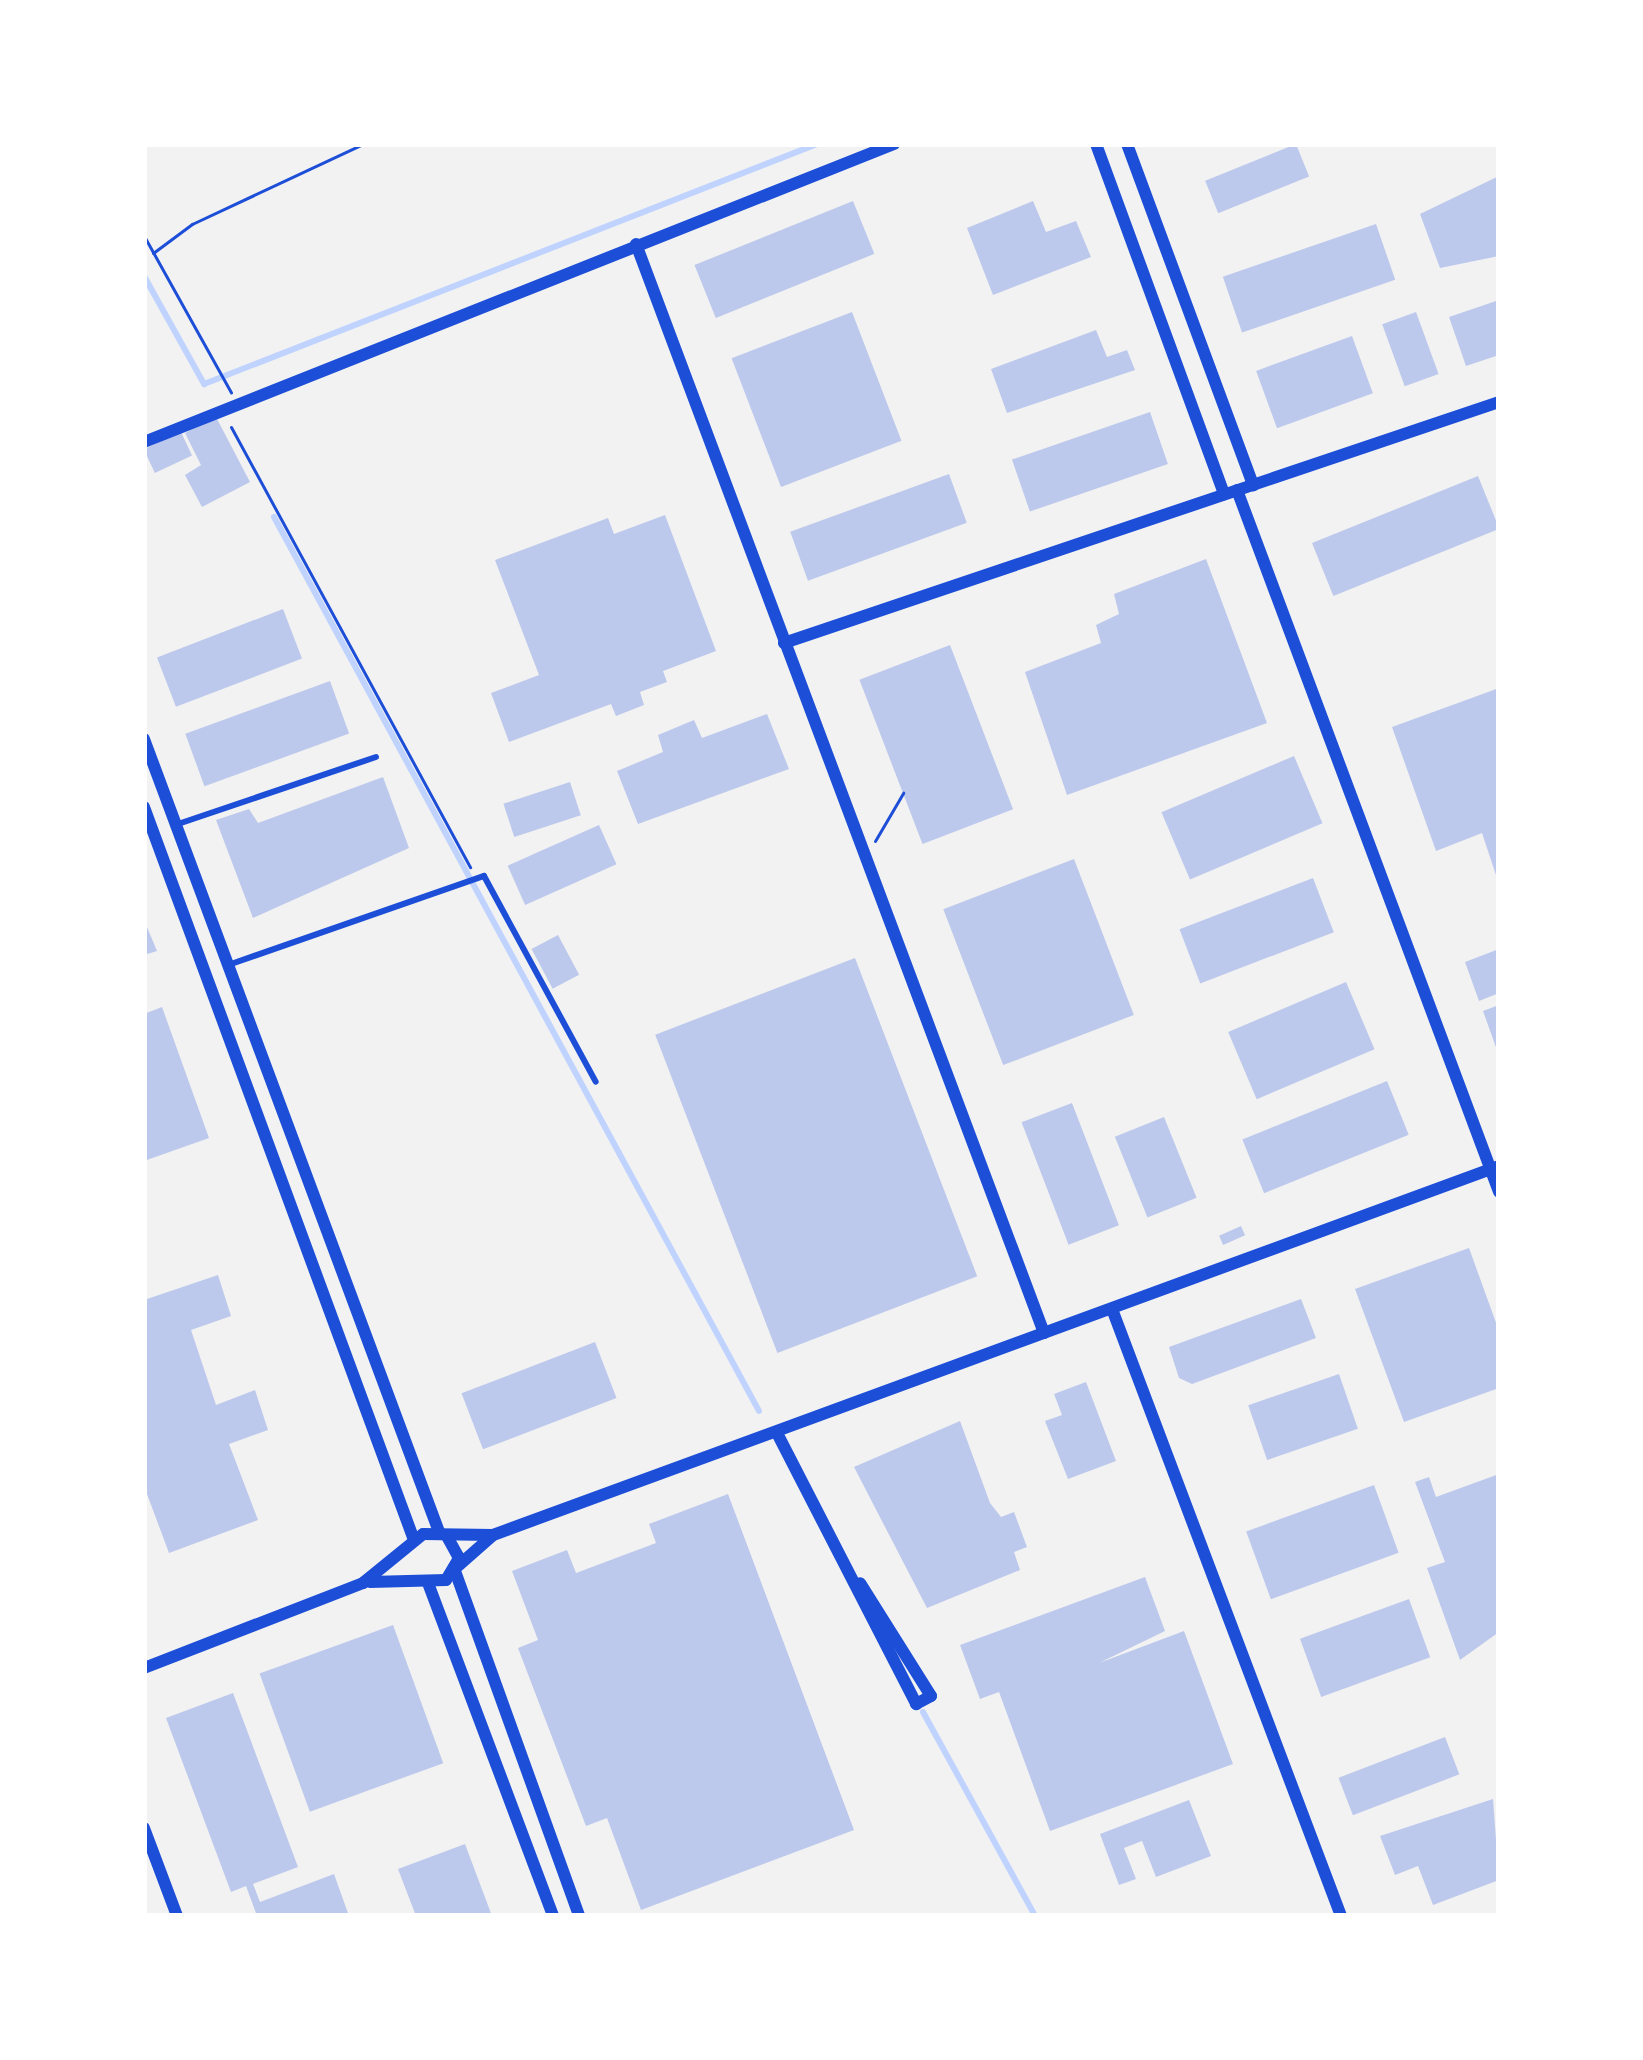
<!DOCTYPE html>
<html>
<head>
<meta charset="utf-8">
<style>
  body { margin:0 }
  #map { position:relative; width:1643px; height:2060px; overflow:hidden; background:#f2f2f2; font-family:"Playfair Display",serif }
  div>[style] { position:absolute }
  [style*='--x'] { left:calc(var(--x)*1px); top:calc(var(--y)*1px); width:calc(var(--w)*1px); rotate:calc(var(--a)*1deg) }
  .stream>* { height:6px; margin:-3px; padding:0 3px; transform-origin:3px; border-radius:3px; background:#bfd3fe }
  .building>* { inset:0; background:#bdc9ec; transform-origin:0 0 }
  .path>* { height:3px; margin:-1.5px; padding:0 1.5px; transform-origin:1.5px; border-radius:1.5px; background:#1d4ed8 }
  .service>* { height:6px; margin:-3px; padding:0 3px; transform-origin:3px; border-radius:3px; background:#1d4ed8 }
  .minor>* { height:12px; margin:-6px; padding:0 6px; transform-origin:6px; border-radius:6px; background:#1d4ed8 }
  span { translate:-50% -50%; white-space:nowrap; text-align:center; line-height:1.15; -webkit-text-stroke:9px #fff; paint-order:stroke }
  .frame { position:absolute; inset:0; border:147px solid #fff; pointer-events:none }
</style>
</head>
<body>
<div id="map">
  <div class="stream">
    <i style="--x:144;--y:276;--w:124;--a:60.9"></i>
    <i style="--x:204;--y:384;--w:658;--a:-21.38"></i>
    <i style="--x:274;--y:517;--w:1017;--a:61.52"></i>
    <i style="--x:923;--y:1712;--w:233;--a:61.2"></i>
  </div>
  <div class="building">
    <i style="left:1296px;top:144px;width:35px;height:98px;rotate:68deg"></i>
    <i style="clip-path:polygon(1499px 176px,1499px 256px,1440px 268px,1420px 214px)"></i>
    <i style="left:853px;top:201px;width:57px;height:171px;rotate:68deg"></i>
    <i style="clip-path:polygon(1033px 201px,1046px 232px,1076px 221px,1091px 257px,993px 295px,967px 228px)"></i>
    <i style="left:1376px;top:224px;width:59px;height:162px;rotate:71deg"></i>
    <i style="clip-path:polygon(1499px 300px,1499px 355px,1466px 366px,1449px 317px)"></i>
    <i style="left:852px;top:312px;width:138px;height:129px;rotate:69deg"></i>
    <i style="left:1416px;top:312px;width:66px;height:36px;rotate:70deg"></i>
    <i style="clip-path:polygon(1096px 330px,1107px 357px,1127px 350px,1135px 370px,1007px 413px,991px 369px)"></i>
    <i style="left:1352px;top:336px;width:61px;height:102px;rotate:70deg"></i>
    <i style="left:1150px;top:412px;width:55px;height:146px;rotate:71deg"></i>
    <i style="clip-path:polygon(216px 417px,250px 482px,202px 507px,185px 475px,201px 465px,185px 433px)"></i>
    <i style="left:181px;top:432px;width:26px;height:41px;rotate:65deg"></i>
    <i style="left:949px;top:474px;width:52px;height:169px;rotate:70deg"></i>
    <i style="left:1478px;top:476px;width:57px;height:179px;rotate:68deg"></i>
    <i style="clip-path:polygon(665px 515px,716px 651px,663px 671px,667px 682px,640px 692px,644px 705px,616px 716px,611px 704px,509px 742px,491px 693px,539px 675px,495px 560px,608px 518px,614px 534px)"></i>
    <i style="clip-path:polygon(1206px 559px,1267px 723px,1067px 795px,1025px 672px,1101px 643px,1096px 625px,1119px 614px,1114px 594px)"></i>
    <i style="left:283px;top:609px;width:53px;height:135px;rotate:69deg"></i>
    <i style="left:950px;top:645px;width:176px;height:97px;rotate:69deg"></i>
    <i style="left:330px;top:681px;width:56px;height:154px;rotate:70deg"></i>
    <i style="clip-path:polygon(1499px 688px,1499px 881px,1498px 881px,1482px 833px,1436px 851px,1392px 727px)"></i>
    <i style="clip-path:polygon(767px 714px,789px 769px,638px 824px,617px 771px,663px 752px,658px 735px,694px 720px,702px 738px)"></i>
    <i style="left:1294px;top:756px;width:73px;height:144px;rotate:67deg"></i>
    <i style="clip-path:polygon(383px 777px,409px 848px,253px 918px,216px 820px,249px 809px,258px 823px)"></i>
    <i style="left:570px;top:782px;width:35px;height:70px;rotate:72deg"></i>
    <i style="left:599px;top:825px;width:43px;height:100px;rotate:66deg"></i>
    <i style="left:1074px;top:859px;width:167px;height:140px;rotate:69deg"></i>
    <i style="left:1313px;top:878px;width:58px;height:143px;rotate:69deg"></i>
    <i style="clip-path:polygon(144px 920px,157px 951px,144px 955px)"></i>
    <i style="left:558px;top:935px;width:45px;height:30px;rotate:62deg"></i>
    <i style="clip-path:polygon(1499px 949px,1499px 993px,1479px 1001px,1465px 962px)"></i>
    <i style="left:855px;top:958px;width:341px;height:214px;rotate:69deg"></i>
    <i style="left:1346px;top:982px;width:73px;height:128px;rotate:67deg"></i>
    <i style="clip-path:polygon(1499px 1005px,1499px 1053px,1498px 1053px,1483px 1011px)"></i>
    <i style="clip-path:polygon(162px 1007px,209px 1138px,144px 1161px,144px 1014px)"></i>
    <i style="left:1387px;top:1081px;width:58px;height:156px;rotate:68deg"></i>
    <i style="left:1072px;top:1103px;width:131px;height:54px;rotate:69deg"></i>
    <i style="left:1164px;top:1117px;width:87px;height:53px;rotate:68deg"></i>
    <i style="left:1241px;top:1226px;width:10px;height:24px;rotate:66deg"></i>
    <i style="clip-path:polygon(1469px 1248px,1499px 1331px,1499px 1388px,1404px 1422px,1355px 1289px)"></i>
    <i style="clip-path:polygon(218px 1275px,231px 1316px,191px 1330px,216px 1405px,255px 1390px,268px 1430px,229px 1444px,258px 1520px,169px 1553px,144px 1486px,144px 1300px)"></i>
    <i style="clip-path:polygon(1301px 1299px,1316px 1338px,1192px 1384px,1179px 1378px,1169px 1347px)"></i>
    <i style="left:595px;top:1342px;width:60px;height:143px;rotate:69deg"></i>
    <i style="left:1339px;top:1374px;width:58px;height:96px;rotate:71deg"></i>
    <i style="clip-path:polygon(1086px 1382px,1116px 1461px,1068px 1479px,1045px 1421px,1062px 1415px,1054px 1394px)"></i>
    <i style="clip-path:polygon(960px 1421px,990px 1503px,1001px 1517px,1014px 1512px,1027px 1547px,1014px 1552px,1020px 1570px,927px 1608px,854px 1467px)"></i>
    <i style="clip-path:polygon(1499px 1474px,1499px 1632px,1460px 1660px,1427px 1568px,1445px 1562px,1415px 1482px,1429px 1477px,1436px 1497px)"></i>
    <i style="left:1374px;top:1485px;width:72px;height:136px;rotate:70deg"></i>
    <i style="clip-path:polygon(728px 1494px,854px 1830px,641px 1910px,607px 1818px,586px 1826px,518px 1648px,538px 1640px,512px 1571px,567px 1550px,576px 1573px,656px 1543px,649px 1524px)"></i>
    <i style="clip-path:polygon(1145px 1577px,1165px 1631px,1099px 1663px,1184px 1631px,1233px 1764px,1050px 1831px,999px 1692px,980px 1699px,960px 1645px)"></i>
    <i style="left:1409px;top:1599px;width:62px;height:116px;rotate:70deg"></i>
    <i style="left:393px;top:1625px;width:147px;height:142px;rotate:70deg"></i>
    <i style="clip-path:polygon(233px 1693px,298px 1867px,253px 1884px,260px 1902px,334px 1874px,349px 1916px,257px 1916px,246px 1886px,231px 1892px,166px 1718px)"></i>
    <i style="left:1445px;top:1737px;width:40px;height:114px;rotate:69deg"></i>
    <i style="clip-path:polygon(1493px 1799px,1499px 1880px,1433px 1905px,1418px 1866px,1395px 1875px,1380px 1836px)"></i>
    <i style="clip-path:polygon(1189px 1800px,1211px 1856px,1156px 1877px,1142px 1841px,1124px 1848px,1136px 1879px,1119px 1885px,1100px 1834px)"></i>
    <i style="clip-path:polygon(465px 1844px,492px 1916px,416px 1916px,398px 1869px)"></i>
  </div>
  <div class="path">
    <i style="--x:144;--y:236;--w:179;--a:60.9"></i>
    <i style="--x:153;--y:253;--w:49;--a:-36.6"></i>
    <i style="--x:192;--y:224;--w:189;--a:-25.1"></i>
    <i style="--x:231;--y:427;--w:501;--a:61.49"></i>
    <i style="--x:875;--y:841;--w:56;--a:-59.7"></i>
  </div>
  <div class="service">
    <i style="--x:178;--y:824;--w:209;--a:-18.7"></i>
    <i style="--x:231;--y:964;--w:268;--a:-19.2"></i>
    <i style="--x:484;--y:876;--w:234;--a:61.5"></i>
  </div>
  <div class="minor">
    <i style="--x:1096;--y:144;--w:373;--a:69.9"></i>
    <i style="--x:1127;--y:144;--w:364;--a:69.7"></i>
    <i style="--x:636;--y:244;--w:1163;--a:69.46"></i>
    <i style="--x:144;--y:442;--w:807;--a:-21.67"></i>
    <i style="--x:1237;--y:490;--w:749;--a:69.53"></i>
    <i style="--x:784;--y:643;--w:755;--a:-18.63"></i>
    <i style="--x:144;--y:739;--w:846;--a:69.59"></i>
    <i style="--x:144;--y:807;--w:781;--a:69.78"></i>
    <i style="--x:1112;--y:1309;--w:649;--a:69.33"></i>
    <i style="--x:777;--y:1433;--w:305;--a:62.8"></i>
    <i style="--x:916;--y:1704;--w:17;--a:-28"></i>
    <i style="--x:931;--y:1696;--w:133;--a:-122.1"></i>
    <i style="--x:458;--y:1566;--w:45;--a:-41.4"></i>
    <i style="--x:455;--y:1571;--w:367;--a:70.2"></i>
    <i style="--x:370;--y:1582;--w:76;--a:-1.5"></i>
    <i style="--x:446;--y:1580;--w:26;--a:-59"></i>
    <i style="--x:459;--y:1558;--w:25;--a:-119"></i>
    <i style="--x:428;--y:1583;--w:356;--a:69.4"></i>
    <i style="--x:144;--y:1668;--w:235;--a:-21.2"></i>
    <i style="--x:363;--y:1583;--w:77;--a:-39.2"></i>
    <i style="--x:423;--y:1534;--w:70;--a:0.8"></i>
    <i style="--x:493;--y:1535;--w:1072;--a:-20.14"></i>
    <i style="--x:144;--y:1828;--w:94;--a:69.4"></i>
  </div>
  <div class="frame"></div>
</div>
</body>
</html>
